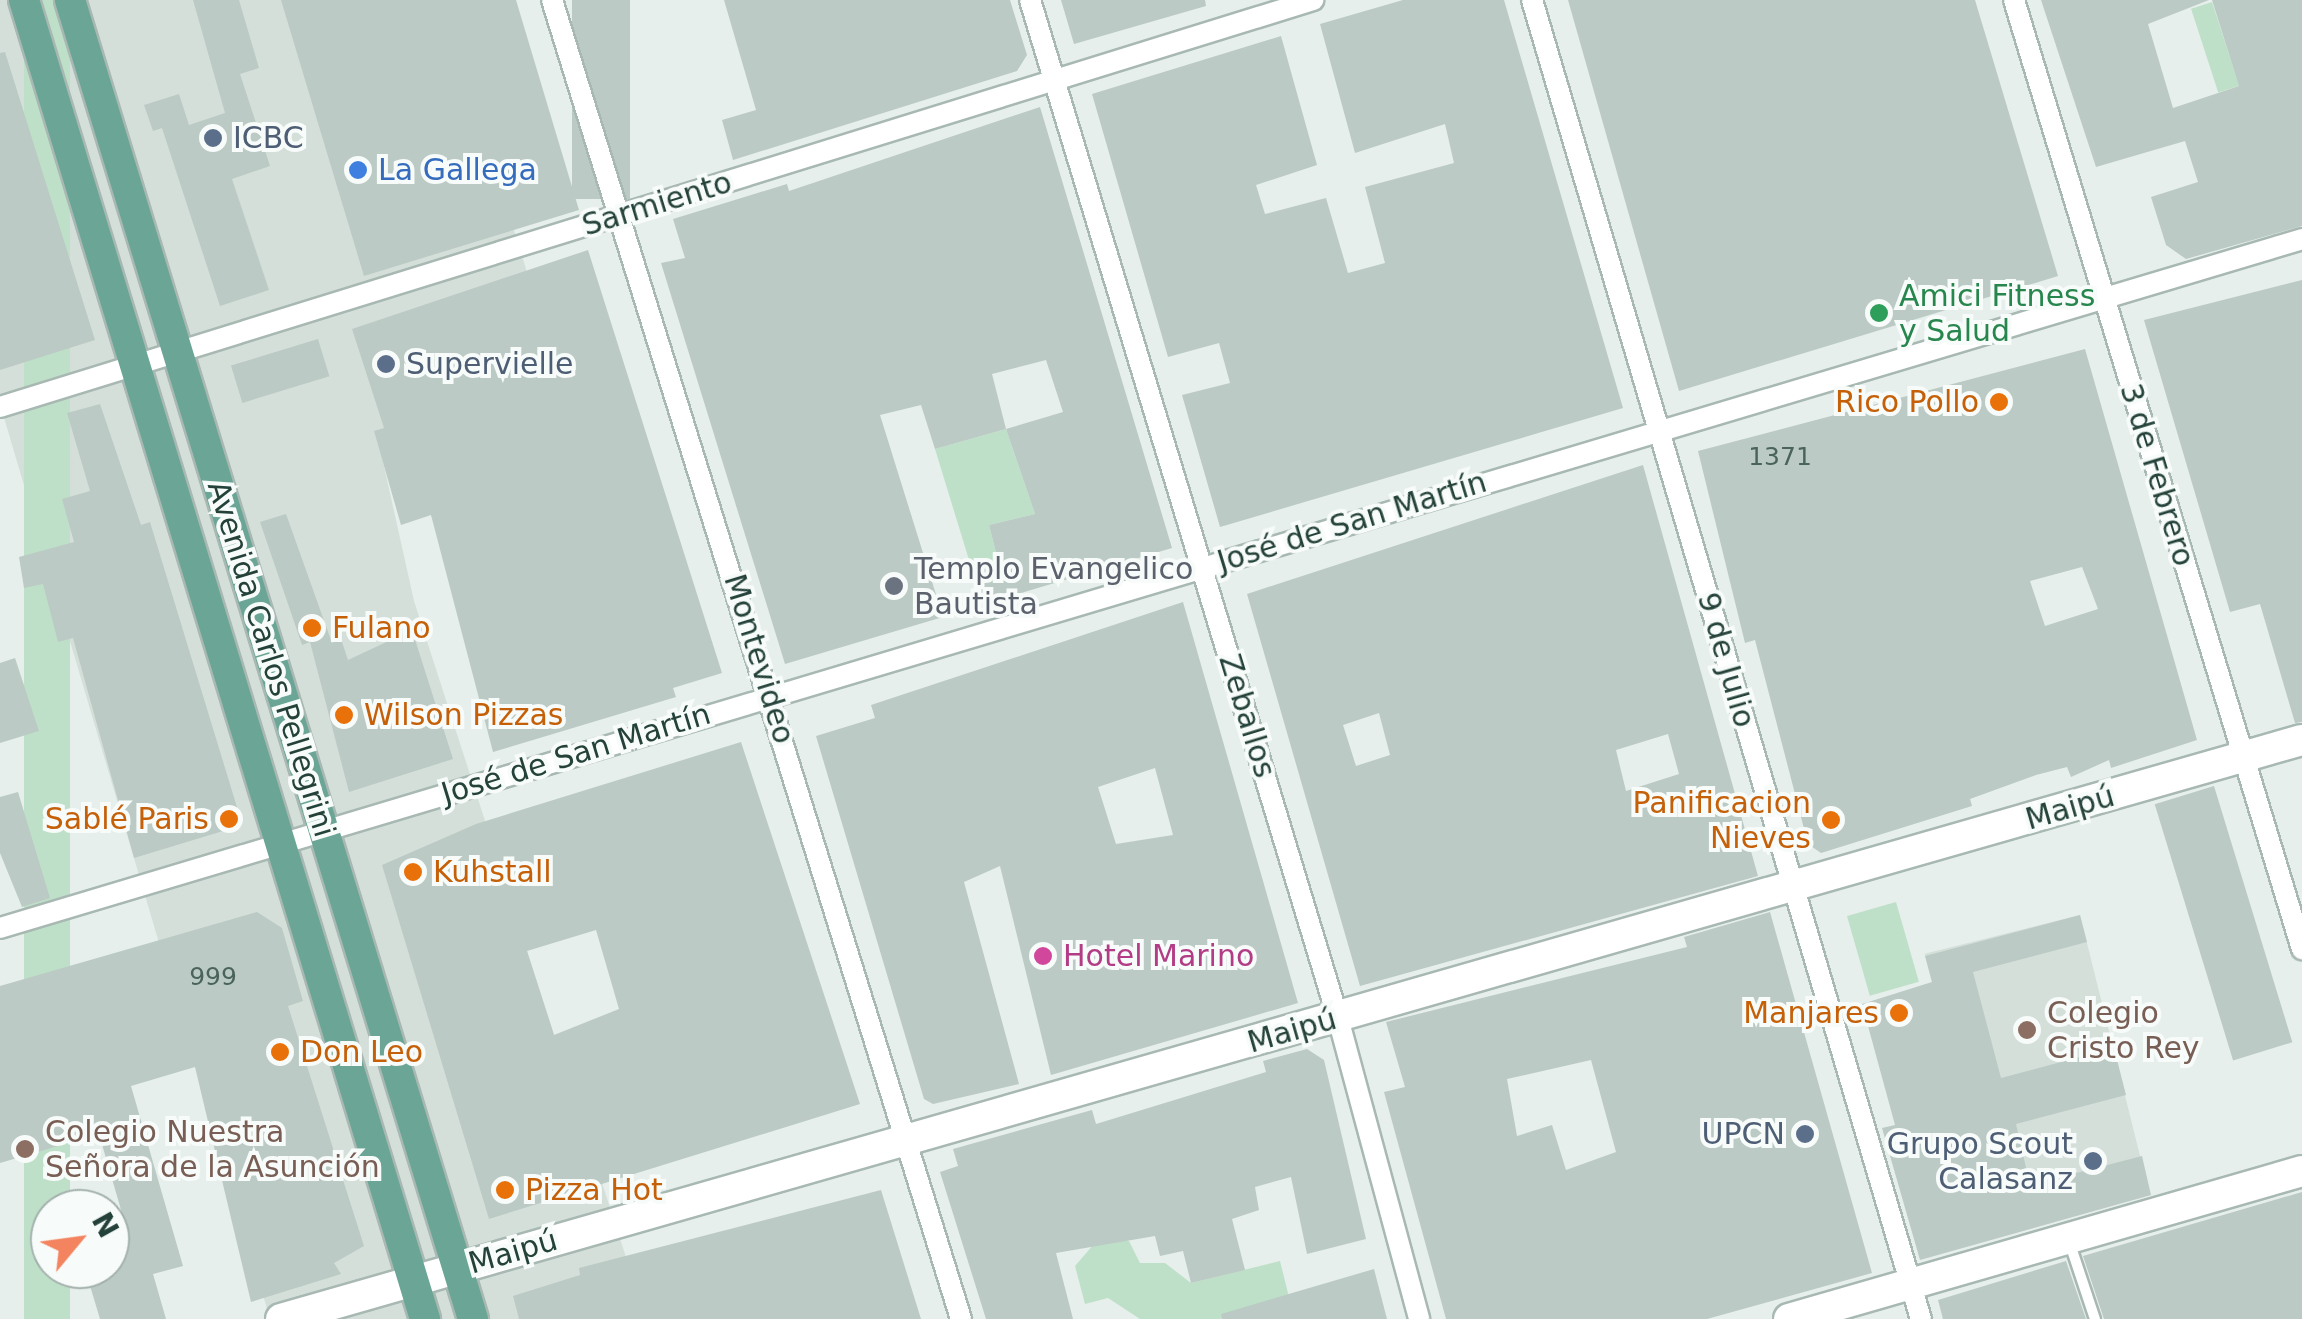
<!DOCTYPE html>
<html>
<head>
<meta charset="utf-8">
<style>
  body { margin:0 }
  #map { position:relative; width:2302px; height:1319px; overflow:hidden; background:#e6efeb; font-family:"DejaVu Sans",sans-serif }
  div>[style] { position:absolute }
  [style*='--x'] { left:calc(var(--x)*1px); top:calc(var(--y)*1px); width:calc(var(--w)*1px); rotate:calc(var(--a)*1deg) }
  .built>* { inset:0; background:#d4dfda; transform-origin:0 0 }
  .green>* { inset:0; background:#bfe0c8; transform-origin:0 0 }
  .building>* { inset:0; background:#bbcac4; transform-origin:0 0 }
  .roads { filter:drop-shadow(2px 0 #a8b8b2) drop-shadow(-2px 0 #a8b8b2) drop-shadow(0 2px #a8b8b2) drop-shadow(0 -2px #a8b8b2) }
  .service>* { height:10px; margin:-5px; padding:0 5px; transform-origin:5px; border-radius:5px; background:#fff }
  .minor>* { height:20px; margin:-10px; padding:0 10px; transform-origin:10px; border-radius:10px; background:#fff }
  .secondary>* { height:30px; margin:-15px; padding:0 15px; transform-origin:15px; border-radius:15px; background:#fff }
  .primary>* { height:30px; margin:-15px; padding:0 15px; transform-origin:15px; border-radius:15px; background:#6aa596 }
  .dots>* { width:28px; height:28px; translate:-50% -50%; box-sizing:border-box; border:5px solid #f7fbf9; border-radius:50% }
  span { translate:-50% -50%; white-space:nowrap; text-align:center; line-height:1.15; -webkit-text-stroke:8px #f7fbf9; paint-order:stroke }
  .number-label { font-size:25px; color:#4a645c }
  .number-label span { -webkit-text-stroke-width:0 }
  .service-label { font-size:30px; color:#4e5e75 }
  .left { translate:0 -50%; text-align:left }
  .right { translate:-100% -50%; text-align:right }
  .shop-label { font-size:30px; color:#366cbe }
  .street-label { font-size:30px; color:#24423a }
  .leisure-label { font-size:30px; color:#27864d }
  .food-label { font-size:30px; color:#c56008 }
  .worship-label { font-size:30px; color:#5b616d }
  .hotel-label { font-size:30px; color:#b23c85 }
  .education-label { font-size:30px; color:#785e54 }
  .north { position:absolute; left:30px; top:1189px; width:100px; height:100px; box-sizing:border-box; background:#f7fbf9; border:2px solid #a3b1ad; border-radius:50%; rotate:61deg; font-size:28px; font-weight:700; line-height:40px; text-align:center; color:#24423a }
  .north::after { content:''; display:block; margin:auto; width:35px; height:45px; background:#f4845f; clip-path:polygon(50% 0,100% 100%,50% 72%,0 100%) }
</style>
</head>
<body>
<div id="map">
  <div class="built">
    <i style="clip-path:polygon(0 0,442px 0,562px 384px,378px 439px,414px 601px,646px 1319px,270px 1319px,0 404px)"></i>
    <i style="left:2080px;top:915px;width:289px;height:160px;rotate:76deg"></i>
  </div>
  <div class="green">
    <i style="left:24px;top:0;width:46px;height:1379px"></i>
    <i style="left:2212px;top:2px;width:88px;height:22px;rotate:72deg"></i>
    <i style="clip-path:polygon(1006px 429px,1035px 514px,989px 525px,999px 564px,973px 573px,935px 449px)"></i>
    <i style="left:1896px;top:902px;width:83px;height:51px;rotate:74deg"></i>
    <i style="clip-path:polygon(1100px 1237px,1129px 1241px,1140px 1263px,1165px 1263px,1191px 1283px,1280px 1261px,1289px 1297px,1220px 1319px,1140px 1319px,1108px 1298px,1085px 1304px,1075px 1266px)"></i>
  </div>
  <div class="building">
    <i style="clip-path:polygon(193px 0,239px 0,259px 68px,240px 74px,270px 166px,232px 179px,269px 290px,220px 306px,162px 128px,153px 131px,144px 105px,179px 94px,189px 125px,225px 113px)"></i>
    <i style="clip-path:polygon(281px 0,516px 0,579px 210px,364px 276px)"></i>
    <i style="left:572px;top:0;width:58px;height:199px"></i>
    <i style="clip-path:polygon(724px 0,1010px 0,1027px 55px,1017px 71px,733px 160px,722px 120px,756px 110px)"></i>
    <i style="clip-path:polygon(1061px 0,1205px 0,1206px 6px,1074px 44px)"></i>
    <i style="clip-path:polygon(1403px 0,1504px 0,1623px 408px,1220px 527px,1182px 395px,1230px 383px,1219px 343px,1168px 357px,1092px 94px,1281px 36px,1317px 165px,1256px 185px,1265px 214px,1326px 198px,1348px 273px,1385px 263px,1365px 187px,1454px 163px,1445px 124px,1355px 153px,1320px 24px)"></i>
    <i style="clip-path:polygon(1568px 0,1975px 0,2058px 276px,1679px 391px)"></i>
    <i style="clip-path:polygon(2041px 0,2209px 0,2148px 24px,2173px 108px,2239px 86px,2212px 0,2302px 0,2302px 226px,2186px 259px,2166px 245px,2151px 197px,2198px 182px,2185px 141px,2096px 167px)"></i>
    <i style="clip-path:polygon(5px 52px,95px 340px,0 370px,0 53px)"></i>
    <i style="clip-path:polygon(evenodd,1040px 107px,1172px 548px,984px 604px,973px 573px,999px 564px,989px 525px,1035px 514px,1006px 429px,935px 449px,921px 405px,880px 415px,943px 617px,785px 664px,661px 263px,685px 258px,673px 219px,787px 184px,789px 191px,1040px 107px,1046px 360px,1063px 412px,1006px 429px,992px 374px,1046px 360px)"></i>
    <i style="clip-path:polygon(588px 250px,722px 673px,673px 688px,676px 697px,493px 752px,431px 515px,401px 525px,374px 431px,384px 428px,352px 329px)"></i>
    <i style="clip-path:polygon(2302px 280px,2302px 722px,2295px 723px,2260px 604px,2230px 612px,2144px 320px)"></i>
    <i style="left:318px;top:339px;width:39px;height:91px;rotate:73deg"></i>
    <i style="clip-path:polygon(evenodd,2085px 349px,2197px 740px,2111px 768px,2109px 760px,2071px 777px,2067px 767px,2036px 775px,1970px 799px,1972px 806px,1821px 853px,1808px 844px,1755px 640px,1745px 643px,1698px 451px,2085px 349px,2082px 567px,2098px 609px,2045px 626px,2030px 581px,2082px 567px)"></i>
    <i style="clip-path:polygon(100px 404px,141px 525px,150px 522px,240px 817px,233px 828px,134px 858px,73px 638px,58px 642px,43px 584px,24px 588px,19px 557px,74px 542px,62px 499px,90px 491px,67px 413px)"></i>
    <i style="clip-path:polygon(evenodd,1643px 465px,1758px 876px,1360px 986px,1247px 594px,1643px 465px,1379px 713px,1390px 755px,1356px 766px,1343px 725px,1379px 713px,1643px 465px,1668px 734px,1679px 774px,1626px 791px,1616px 750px,1668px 734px)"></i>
    <i style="clip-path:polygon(286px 514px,332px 643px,341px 639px,348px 660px,412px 630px,453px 759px,349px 792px,310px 642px,302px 645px,260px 522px)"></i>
    <i style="clip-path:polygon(evenodd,1183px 602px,1298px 1003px,1051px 1075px,1000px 866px,964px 882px,1019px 1084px,933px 1104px,924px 1099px,816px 736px,875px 718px,871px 705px,1183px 602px,1155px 768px,1173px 835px,1116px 844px,1098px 787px,1155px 768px)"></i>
    <i style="clip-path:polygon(15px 658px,39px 731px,0 743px,0 663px)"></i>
    <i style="clip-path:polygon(evenodd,741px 742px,860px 1104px,489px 1219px,382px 865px,476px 824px,741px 742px,596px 930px,619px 1009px,554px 1035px,527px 951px,596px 930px)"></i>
    <i style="left:2214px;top:786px;width:268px;height:62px;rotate:73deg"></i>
    <i style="clip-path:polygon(18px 792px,50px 898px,22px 907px,0 853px,0 797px)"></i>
    <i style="clip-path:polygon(257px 912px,282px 928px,303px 1001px,288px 1006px,364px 1246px,334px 1263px,341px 1274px,251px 1302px,195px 1067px,131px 1086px,183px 1266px,153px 1274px,166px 1319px,100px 1319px,85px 1269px,110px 1269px,110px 1239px,128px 1234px,99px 1134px,0 1163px,0 986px)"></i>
    <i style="clip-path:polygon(evenodd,1770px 912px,1872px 1273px,1707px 1319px,1446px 1319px,1384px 1092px,1405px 1087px,1386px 1022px,1687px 947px,1684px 937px,1770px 912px,1591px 1060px,1616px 1152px,1566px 1170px,1552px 1125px,1517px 1136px,1507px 1079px,1591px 1060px)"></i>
    <i style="clip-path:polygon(2080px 915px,2087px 942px,1973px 972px,2001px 1078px,2114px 1048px,2126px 1095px,2016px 1124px,2030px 1185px,2142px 1156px,2151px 1195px,1920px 1260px,1882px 1128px,1895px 1125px,1862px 1004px,1932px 982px,1925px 956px)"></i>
    <i style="clip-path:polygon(1307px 1049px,1324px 1060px,1366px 1239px,1307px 1254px,1291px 1177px,1255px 1187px,1259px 1210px,1232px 1219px,1245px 1270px,1191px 1283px,1183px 1251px,1160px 1256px,1155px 1236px,1056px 1253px,1073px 1319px,986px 1319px,940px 1172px,958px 1166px,953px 1149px,1092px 1110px,1096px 1124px,1266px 1072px,1263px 1061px)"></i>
    <i style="clip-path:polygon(881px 1190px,921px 1319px,519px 1319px,513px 1296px,580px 1275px,579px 1268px)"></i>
    <i style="clip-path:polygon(2302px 1192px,2302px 1319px,2104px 1319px,2083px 1256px)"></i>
    <i style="clip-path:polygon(2066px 1261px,2086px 1319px,1943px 1319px,1938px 1300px)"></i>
    <i style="clip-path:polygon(1374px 1269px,1387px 1319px,1222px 1319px,1221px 1314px)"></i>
  </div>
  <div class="roads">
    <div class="service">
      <i style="--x:2070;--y:1244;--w:79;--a:71.6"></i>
    </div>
    <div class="minor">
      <i style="--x:552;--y:0;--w:1381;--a:72.77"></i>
      <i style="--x:1030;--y:0;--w:1064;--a:73.17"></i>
      <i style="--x:1338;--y:1018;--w:312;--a:74.9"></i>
      <i style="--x:1532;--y:0;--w:1375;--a:73.57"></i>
      <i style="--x:2014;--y:0;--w:992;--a:73.12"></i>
      <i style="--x:0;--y:407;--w:1375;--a:-17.22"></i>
      <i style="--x:0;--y:928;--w:2403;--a:-16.66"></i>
    </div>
    <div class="secondary">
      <i style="--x:281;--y:1319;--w:2102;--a:-15.99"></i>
      <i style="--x:1789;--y:1319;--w:534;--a:-16.09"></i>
    </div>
    <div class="primary">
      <i style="--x:24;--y:0;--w:1379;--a:73.09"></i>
      <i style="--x:70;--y:0;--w:1379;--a:73.01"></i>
    </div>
  </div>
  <div class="dots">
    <i style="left:213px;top:138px;background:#5c6f8a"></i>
    <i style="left:358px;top:170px;background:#3f7fe0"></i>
    <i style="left:1879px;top:313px;background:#2e9e5b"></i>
    <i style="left:386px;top:364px;background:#5c6f8a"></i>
    <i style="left:1999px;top:402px;background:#e8710a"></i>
    <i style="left:894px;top:586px;background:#6b7280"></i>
    <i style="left:312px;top:628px;background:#e8710a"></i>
    <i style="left:344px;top:715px;background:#e8710a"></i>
    <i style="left:229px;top:819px;background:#e8710a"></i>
    <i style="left:1831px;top:820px;background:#e8710a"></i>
    <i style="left:413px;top:872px;background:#e8710a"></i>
    <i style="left:1043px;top:956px;background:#d1479c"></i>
    <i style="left:1899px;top:1013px;background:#e8710a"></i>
    <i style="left:2027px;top:1030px;background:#8d6e63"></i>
    <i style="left:280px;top:1052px;background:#e8710a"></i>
    <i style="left:1805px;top:1134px;background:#5c6f8a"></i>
    <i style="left:25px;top:1149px;background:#8d6e63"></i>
    <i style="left:2093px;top:1161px;background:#5c6f8a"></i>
    <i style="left:505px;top:1190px;background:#e8710a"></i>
  </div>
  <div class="number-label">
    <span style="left:1780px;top:457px">1371</span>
    <span style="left:213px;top:977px">999</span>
  </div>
  <div class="service-label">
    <span class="left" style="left:233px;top:138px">ICBC</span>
    <span class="left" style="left:406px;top:364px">Supervielle</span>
    <span class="right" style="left:1785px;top:1134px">UPCN</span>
    <span class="right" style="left:2073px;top:1161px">Grupo Scout<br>Calasanz</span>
  </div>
  <div class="shop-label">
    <span class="left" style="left:378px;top:170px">La Gallega</span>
  </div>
  <div class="street-label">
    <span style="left:657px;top:204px;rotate:-17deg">Sarmiento</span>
    <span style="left:2157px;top:475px;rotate:73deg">3 de Febrero</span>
    <span style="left:1352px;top:522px;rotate:-17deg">José de San Martín</span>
    <span style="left:271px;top:659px;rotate:73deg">Avenida Carlos Pellegrini</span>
    <span style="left:759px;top:659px;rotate:73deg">Montevideo</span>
    <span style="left:1726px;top:660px;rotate:74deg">9 de Julio</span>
    <span style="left:1247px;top:716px;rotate:73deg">Zeballos</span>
    <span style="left:576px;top:754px;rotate:-17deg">José de San Martín</span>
    <span style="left:2070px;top:808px;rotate:-16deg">Maipú</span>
    <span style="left:1292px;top:1031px;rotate:-16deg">Maipú</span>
    <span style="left:513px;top:1252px;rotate:-16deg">Maipú</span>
  </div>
  <div class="leisure-label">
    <span class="left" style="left:1899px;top:313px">Amici Fitness<br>y Salud</span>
  </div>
  <div class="food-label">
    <span class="right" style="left:1979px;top:402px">Rico Pollo</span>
    <span class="left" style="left:332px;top:628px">Fulano</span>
    <span class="left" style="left:364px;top:715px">Wilson Pizzas</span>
    <span class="right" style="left:1811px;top:820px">Panificacion<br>Nieves</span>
    <span class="right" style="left:209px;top:819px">Sablé Paris</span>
    <span class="left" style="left:433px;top:872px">Kuhstall</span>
    <span class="right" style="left:1879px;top:1013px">Manjares</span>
    <span class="left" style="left:300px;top:1052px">Don Leo</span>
    <span class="left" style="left:525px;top:1190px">Pizza Hot</span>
  </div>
  <div class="worship-label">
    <span class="left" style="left:914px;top:586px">Templo Evangelico<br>Bautista</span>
  </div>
  <div class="hotel-label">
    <span class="left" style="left:1063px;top:956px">Hotel Marino</span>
  </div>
  <div class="education-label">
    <span class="left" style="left:2047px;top:1030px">Colegio<br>Cristo Rey</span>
    <span class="left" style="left:45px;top:1149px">Colegio Nuestra<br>Señora de la Asunción</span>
  </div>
  <div class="north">N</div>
</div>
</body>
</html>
